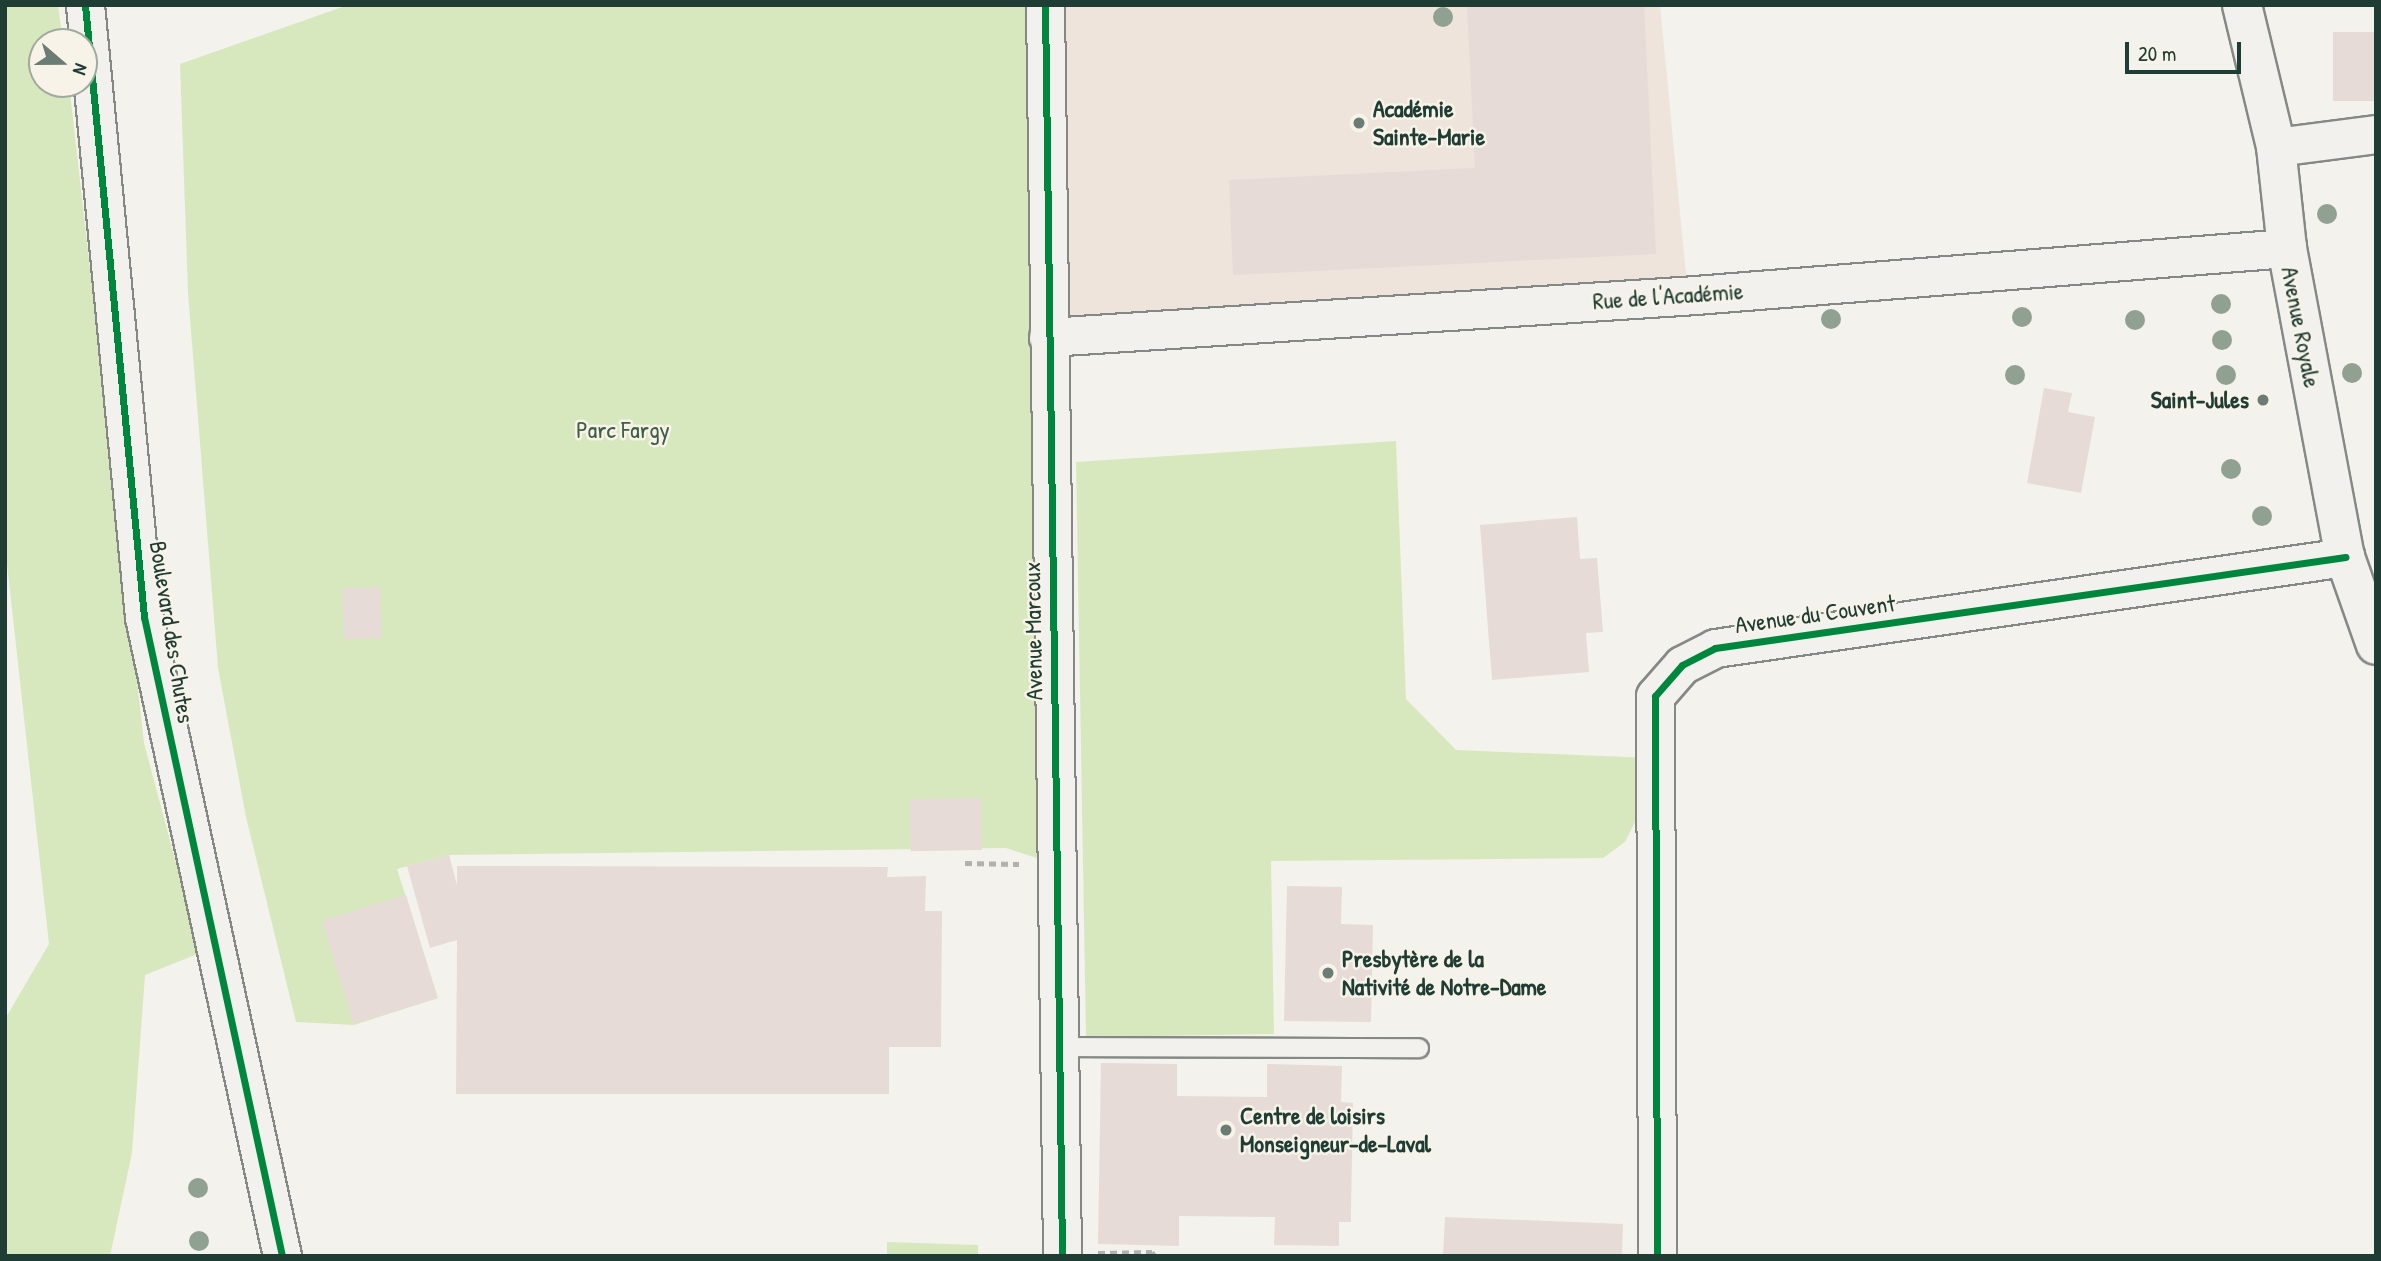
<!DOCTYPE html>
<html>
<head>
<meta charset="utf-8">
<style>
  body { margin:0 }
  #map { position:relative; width:2381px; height:1261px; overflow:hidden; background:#f4f2ec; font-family:"Patrick Hand",sans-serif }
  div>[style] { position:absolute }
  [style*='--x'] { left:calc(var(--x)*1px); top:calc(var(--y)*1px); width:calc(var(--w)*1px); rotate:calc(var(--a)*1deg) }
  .built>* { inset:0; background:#eee4db }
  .green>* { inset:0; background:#d7e8be }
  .building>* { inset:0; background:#e6dbd6; transform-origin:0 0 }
  .path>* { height:4.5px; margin-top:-2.25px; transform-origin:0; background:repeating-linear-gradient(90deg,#b0b2ae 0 7px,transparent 0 12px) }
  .roads { filter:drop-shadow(2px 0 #848985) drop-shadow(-2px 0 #848985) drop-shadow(0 2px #848985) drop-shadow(0 -2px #848985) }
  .service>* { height:18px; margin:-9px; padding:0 9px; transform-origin:9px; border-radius:9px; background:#f2f1ed }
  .minor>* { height:37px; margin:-18.5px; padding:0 18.5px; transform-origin:18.5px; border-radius:18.5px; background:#f2f1ed }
  .secondary>* { height:38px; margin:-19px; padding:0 19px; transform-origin:19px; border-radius:19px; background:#f2f1ed }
  .cycleway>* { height:7px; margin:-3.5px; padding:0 3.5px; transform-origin:3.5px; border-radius:3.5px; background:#00873e }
  .trees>* { width:20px; height:20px; margin:-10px; border-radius:50%; background:#90a192 }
  .dots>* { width:19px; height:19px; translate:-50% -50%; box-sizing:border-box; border:4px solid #f7f3e8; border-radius:50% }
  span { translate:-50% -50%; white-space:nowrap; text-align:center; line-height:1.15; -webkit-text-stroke:5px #f7f3e8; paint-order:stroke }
  .poi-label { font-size:24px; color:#1f3d34; font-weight:700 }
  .left { translate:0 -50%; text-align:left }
  .right { translate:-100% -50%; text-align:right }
  .street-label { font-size:24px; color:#1f3d34 }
  .park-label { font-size:24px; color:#3f5e48 }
  .frame { position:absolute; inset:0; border:7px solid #1f3d34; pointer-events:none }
  .north { position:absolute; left:28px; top:28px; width:70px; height:70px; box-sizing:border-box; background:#f7f3e8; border:2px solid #a1aaa0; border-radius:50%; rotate:110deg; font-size:19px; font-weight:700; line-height:28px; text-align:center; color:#1f3d34 }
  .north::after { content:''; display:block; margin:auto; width:24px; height:32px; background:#6a7c74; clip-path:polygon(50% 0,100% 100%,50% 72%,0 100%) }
  .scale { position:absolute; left:2125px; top:42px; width:116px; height:32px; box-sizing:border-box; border:4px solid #1f3d34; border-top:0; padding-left:9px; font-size:21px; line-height:24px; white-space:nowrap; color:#1f3d34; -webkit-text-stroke:5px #f7f3e8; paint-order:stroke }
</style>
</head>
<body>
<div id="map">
  <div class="built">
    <i style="clip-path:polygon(1045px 5px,1660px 5px,1688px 295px,1048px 337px)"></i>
  </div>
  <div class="green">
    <i style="clip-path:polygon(5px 5px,58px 5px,63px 42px,42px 42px,42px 84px,69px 84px,144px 743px,200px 953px,145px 975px,132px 1153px,110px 1256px,5px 1256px,5px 1019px,49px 944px,5px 546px)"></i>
    <i style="clip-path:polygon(348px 5px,1045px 5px,1055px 864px,1006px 848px,449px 855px,397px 869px,438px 998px,354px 1025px,296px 1022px,246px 817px,218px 668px,188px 293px,180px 64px)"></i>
    <i style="clip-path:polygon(1396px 441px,1406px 699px,1456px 750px,1650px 758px,1638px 816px,1625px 842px,1603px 858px,1271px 861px,1274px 1034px,1086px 1037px,1076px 462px)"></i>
    <i style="clip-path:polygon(887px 1242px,978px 1245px,978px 1256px,887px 1256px)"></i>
  </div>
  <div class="building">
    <i style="clip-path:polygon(1467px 5px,1644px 5px,1656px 254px,1233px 275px,1229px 180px,1475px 168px)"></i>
    <i style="left:2376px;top:32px;width:69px;height:43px;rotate:90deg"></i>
    <i style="clip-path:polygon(2044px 388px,2072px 393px,2068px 412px,2095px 417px,2081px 493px,2027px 483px)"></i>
    <i style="clip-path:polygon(1577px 517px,1580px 559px,1597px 558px,1603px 632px,1586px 633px,1589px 672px,1492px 680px,1480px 525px)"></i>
    <i style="left:380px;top:587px;width:51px;height:38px;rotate:88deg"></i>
    <i style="left:981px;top:798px;width:52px;height:71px;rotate:89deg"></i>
    <i style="clip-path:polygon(449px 855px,457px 885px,457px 866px,888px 867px,887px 877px,926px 876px,925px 911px,942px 911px,941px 1047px,889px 1047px,889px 1094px,456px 1094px,457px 940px,430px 948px,407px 866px)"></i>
    <i style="clip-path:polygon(1287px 886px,1342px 887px,1341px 924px,1373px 925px,1371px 1022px,1284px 1021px)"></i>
    <i style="left:406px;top:895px;width:108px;height:88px;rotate:73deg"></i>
    <i style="clip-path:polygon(1101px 1063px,1177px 1064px,1177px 1096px,1267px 1097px,1267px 1064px,1342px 1066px,1341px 1102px,1353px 1103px,1351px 1212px,1351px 1222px,1339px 1222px,1339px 1246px,1274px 1245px,1275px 1217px,1179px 1216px,1179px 1246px,1098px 1244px)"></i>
    <i style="clip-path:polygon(1445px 1217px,1623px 1224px,1622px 1256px,1443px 1256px)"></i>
  </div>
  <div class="path">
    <i style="--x:965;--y:863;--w:54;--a:1.1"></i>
    <i style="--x:1098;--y:1253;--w:54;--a:-1.1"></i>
    <i style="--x:1152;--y:1252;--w:5;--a:53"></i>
  </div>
  <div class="roads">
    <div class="service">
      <i style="--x:1057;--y:1047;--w:362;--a:0.2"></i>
    </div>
    <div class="minor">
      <i style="--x:85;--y:5;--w:615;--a:84.49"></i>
      <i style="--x:144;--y:617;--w:654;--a:77.81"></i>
      <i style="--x:1045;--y:5;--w:1251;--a:89.22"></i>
      <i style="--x:2276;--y:147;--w:101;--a:-7.4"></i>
      <i style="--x:1048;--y:337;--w:648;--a:-3.71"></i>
      <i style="--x:1695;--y:295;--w:594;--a:-4.54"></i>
      <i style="--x:1657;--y:1256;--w:560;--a:-90.2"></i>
      <i style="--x:1655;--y:696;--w:41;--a:-48.9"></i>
      <i style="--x:1682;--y:665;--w:37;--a:-27"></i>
      <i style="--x:1715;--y:648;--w:637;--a:-8.22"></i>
    </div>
    <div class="secondary">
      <i style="--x:2242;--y:5;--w:146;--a:76.5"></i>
      <i style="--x:2276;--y:147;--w:102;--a:83.8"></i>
      <i style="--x:2287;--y:248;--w:314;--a:79.4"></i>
      <i style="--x:2345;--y:557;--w:93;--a:70.6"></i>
    </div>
  </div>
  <div class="cycleway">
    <i style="--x:85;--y:5;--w:615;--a:84.49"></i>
    <i style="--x:144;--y:617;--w:654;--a:77.81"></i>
    <i style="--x:1045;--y:5;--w:1251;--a:89.22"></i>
    <i style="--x:1657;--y:1256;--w:560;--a:-90.2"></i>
    <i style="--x:1655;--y:696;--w:41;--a:-48.9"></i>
    <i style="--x:1682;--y:665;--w:37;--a:-27"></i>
    <i style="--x:1715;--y:648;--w:637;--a:-8.22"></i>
  </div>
  <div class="trees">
    <i style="left:1443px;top:17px"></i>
    <i style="left:2327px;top:214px"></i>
    <i style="left:2221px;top:304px"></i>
    <i style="left:2022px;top:317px"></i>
    <i style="left:1831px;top:319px"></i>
    <i style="left:2135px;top:320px"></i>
    <i style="left:2222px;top:340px"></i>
    <i style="left:2352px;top:373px"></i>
    <i style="left:2015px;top:375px"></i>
    <i style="left:2226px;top:375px"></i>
    <i style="left:2231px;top:469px"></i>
    <i style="left:2262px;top:516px"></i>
    <i style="left:198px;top:1188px"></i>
    <i style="left:199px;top:1241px"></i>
  </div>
  <div class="dots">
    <i style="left:1359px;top:123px;background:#6a7c74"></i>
    <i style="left:2263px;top:400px;background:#6a7c74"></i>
    <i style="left:1328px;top:973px;background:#6a7c74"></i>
    <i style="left:1226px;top:1130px;background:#6a7c74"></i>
  </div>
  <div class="poi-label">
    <span class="left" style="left:1373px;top:123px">Académie<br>Sainte-Marie</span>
    <span class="right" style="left:2249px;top:400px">Saint-Jules</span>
    <span class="left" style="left:1342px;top:973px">Presbytère de la<br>Nativité de Notre-Dame</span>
    <span class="left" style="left:1240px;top:1130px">Centre de loisirs<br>Monseigneur-de-Laval</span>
  </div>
  <div class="street-label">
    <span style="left:1668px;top:296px;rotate:-4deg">Rue de l'Académie</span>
    <span style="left:2301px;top:327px;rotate:79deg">Avenue Royale</span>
    <span style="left:1815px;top:614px;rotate:-8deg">Avenue du Couvent</span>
    <span style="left:1033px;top:631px;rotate:-91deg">Avenue Marcoux</span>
    <span style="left:172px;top:632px;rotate:81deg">Boulevard des Chutes</span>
  </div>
  <div class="park-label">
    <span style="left:623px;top:430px">Parc Fargy</span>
  </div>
  <div class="frame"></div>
  <div class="north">N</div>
  <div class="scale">20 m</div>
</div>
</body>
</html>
